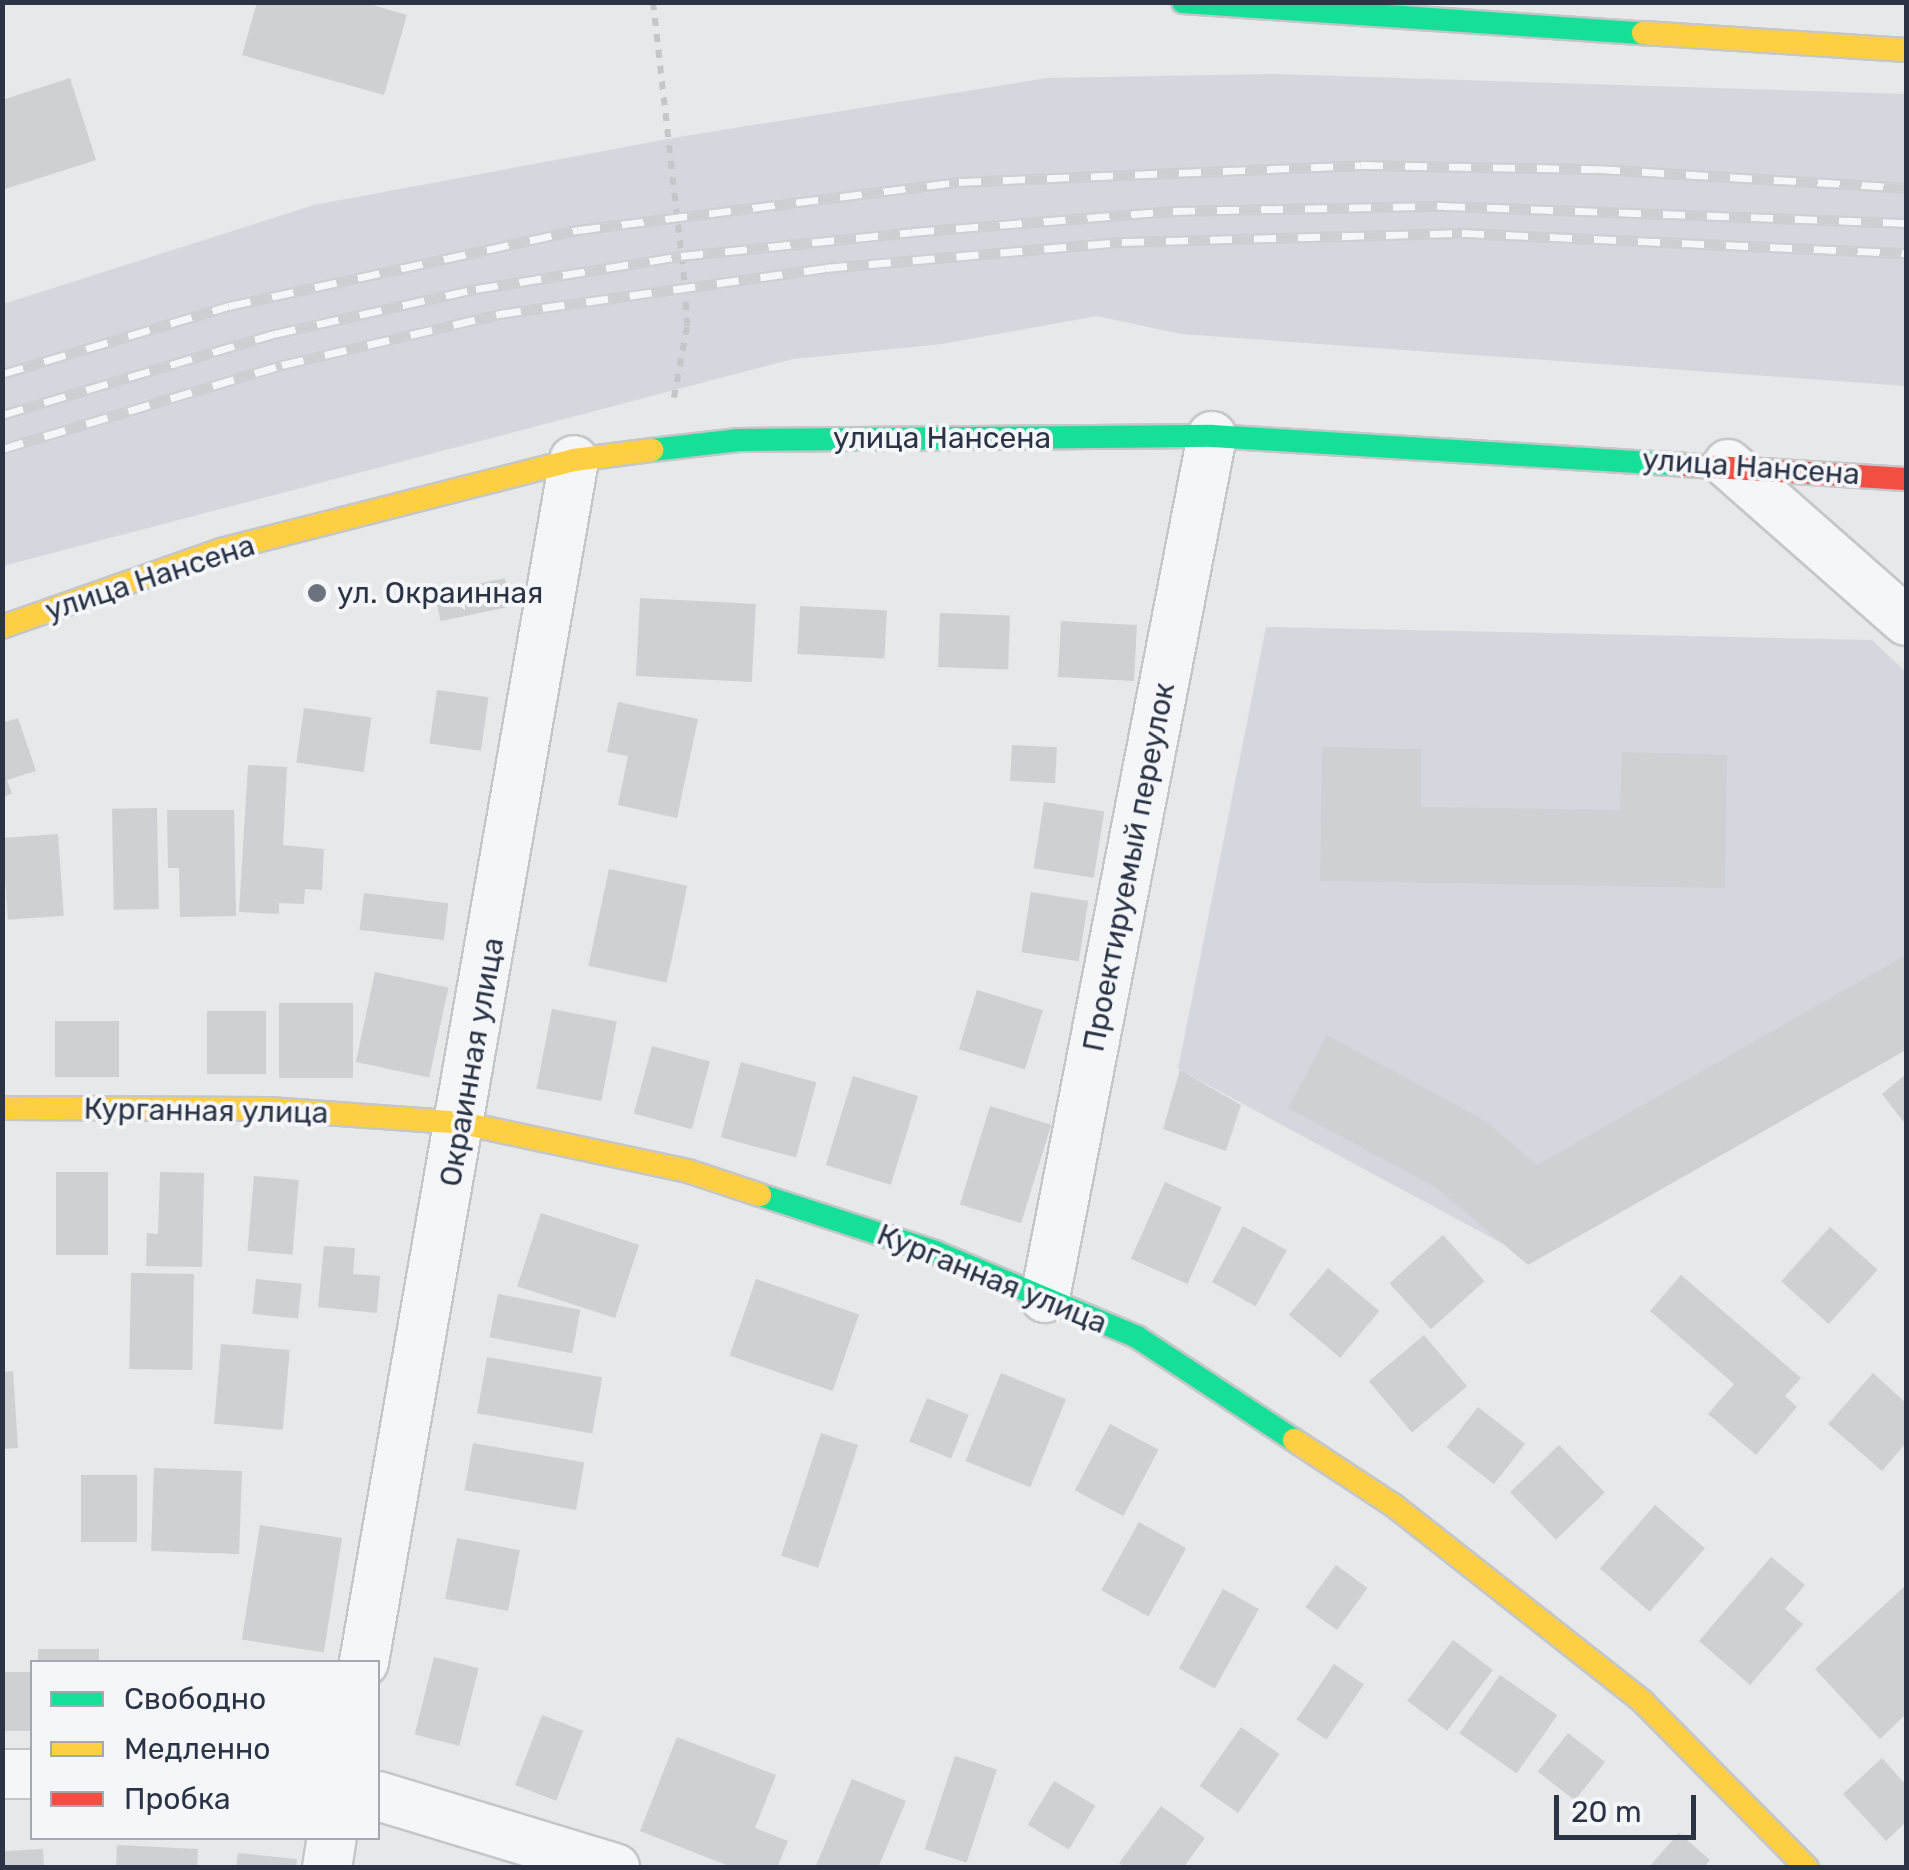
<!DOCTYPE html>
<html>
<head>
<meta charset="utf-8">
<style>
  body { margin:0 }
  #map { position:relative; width:1909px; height:1870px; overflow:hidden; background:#e6e8ea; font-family:Rubik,sans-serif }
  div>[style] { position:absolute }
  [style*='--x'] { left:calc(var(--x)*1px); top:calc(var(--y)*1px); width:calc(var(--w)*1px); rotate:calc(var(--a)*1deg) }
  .built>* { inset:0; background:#d4d7dd }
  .building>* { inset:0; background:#ced0d3; transform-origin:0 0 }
  .path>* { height:6px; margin-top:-3px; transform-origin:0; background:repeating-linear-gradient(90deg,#c5c6ca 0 8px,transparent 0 16px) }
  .roads { filter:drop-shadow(2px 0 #c4c6c8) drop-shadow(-2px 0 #c4c6c8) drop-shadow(0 2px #c4c6c8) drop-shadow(0 -2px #c4c6c8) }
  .street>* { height:48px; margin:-24px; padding:0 24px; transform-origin:24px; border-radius:24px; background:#f5f6f7 }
  .fast>* { height:22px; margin:-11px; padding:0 11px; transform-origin:11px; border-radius:11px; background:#16e098 }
  .slow>* { height:22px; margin:-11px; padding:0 11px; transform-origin:11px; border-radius:11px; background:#ffcf43 }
  .jam>* { height:22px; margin:-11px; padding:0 11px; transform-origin:11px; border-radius:11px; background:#f24e42 }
  .rail>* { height:11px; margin-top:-5.5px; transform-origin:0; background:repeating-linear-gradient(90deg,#f4f6f9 0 22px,#cecfd2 0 44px); box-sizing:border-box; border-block:2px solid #cecfd2 }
  .dots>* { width:28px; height:28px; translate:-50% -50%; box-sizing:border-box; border:5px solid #f4f6f9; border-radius:50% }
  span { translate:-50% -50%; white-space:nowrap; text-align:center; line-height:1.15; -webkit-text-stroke:8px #f4f6f9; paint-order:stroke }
  .street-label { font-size:30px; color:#2b3445 }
  .poi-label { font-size:30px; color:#2b3445 }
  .left { translate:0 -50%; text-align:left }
  .frame { position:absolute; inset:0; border:5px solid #2b3445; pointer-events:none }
  .legend { position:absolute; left:30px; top:1660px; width:350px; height:180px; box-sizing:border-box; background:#f4f6f9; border:2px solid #a4a8b1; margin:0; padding:12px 18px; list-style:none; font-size:30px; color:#2b3445 }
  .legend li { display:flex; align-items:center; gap:20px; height:50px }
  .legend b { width:50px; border:2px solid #a4a8b1 }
  .scale { position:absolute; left:1554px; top:1795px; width:142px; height:45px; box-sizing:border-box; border:5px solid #2b3445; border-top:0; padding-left:12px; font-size:30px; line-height:35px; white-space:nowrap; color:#2b3445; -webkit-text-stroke:8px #f4f6f9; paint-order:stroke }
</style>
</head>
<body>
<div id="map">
  <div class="built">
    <i style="clip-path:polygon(1275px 74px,1906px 94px,1906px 386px,1181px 334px,1097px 316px,942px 344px,793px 359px,3px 566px,3px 304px,314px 205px,679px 137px,1047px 78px)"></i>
    <i style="clip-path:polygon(1266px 627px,1872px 640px,1906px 672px,1906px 1039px,1533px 1260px,1178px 1069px)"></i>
  </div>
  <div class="building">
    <i style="clip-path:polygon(257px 2px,362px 2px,407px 15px,384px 95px,242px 55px)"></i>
    <i style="clip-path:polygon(70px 78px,96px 160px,2px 190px,2px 100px)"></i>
    <i style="left:505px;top:578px;width:29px;height:72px;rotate:78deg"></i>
    <i style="left:640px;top:598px;width:116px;height:78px;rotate:3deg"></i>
    <i style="left:800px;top:606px;width:87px;height:48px;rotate:3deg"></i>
    <i style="left:940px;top:613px;width:70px;height:54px;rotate:2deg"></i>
    <i style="left:1061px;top:621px;width:76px;height:56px;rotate:3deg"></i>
    <i style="left:437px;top:690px;width:52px;height:54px;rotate:8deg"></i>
    <i style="clip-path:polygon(618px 702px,698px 719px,677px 818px,618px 805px,628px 756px,607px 752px)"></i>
    <i style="left:304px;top:708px;width:68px;height:55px;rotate:8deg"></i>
    <i style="clip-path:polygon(18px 718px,36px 771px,7px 780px,12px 794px,2px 797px,2px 723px)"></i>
    <i style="left:1012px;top:745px;width:45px;height:36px;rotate:3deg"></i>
    <i style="clip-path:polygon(1322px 747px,1421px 749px,1421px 807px,1620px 810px,1622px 752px,1727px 755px,1725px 888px,1320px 881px)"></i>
    <i style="clip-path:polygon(248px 765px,287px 767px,283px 845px,324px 849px,322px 890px,305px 889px,304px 904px,279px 903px,279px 914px,239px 912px)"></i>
    <i style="left:1044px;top:802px;width:61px;height:67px;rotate:9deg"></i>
    <i style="left:157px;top:808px;width:101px;height:45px;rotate:89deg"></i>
    <i style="clip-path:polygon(167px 810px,234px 810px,236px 916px,180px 917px,179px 868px,168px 868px)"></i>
    <i style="left:58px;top:834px;width:82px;height:56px;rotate:86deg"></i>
    <i style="left:609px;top:869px;width:80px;height:99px;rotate:12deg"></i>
    <i style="left:1031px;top:892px;width:58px;height:61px;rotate:9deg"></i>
    <i style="left:364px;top:893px;width:85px;height:37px;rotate:7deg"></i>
    <i style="clip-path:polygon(1906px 955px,1906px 1050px,1528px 1265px,1437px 1188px,1288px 1108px,1327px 1035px,1484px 1120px,1537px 1165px)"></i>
    <i style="left:375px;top:972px;width:75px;height:92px;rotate:12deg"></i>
    <i style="left:977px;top:990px;width:69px;height:62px;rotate:17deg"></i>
    <i style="left:279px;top:1003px;width:74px;height:75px"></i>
    <i style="left:552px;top:1009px;width:66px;height:81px;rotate:11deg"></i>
    <i style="left:207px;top:1011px;width:59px;height:63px"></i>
    <i style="left:55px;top:1021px;width:64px;height:56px"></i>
    <i style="left:652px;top:1046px;width:60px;height:70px;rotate:15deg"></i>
    <i style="left:741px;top:1062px;width:78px;height:78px;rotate:15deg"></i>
    <i style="clip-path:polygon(1180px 1070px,1241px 1105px,1226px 1151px,1163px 1129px)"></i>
    <i style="clip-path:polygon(1906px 1074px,1906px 1125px,1882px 1094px)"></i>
    <i style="left:853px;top:1076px;width:68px;height:93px;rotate:17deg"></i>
    <i style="left:990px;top:1106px;width:64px;height:103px;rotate:17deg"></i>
    <i style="left:56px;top:1172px;width:52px;height:83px"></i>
    <i style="clip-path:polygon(160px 1172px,204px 1173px,202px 1267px,146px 1266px,147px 1233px,158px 1234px)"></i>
    <i style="left:254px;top:1176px;width:45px;height:75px;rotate:5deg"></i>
    <i style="left:1165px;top:1182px;width:62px;height:84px;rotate:24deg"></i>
    <i style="left:541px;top:1213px;width:103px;height:77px;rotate:18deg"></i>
    <i style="left:1243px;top:1226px;width:50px;height:64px;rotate:29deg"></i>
    <i style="left:1830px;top:1227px;width:64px;height:73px;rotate:42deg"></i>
    <i style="left:1443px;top:1235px;width:62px;height:72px;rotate:48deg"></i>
    <i style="clip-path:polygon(324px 1246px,355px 1248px,353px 1274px,380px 1276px,377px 1313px,318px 1307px)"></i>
    <i style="left:1328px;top:1268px;width:67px;height:61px;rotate:40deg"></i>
    <i style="left:131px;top:1273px;width:63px;height:96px;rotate:1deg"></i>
    <i style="clip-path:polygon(1681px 1275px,1801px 1378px,1785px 1396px,1797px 1407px,1756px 1455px,1708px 1414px,1734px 1384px,1650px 1311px)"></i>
    <i style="left:256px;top:1279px;width:46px;height:35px;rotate:6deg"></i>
    <i style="left:756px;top:1279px;width:109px;height:81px;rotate:19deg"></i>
    <i style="left:498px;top:1294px;width:84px;height:44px;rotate:11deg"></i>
    <i style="left:1424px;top:1335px;width:67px;height:72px;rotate:50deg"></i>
    <i style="left:221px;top:1344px;width:69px;height:80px;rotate:5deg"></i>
    <i style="left:487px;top:1357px;width:117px;height:57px;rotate:10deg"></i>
    <i style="clip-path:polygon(13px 1371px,18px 1448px,2px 1449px,2px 1372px)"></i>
    <i style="left:1001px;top:1373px;width:70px;height:95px;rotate:22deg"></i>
    <i style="clip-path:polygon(1873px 1373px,1906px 1403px,1906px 1443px,1882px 1471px,1828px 1424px)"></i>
    <i style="left:927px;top:1398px;width:45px;height:47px;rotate:22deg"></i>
    <i style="left:1478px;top:1407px;width:60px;height:51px;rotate:38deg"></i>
    <i style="left:1110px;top:1424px;width:55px;height:75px;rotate:28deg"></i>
    <i style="left:821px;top:1433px;width:39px;height:129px;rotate:18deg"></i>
    <i style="left:473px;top:1443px;width:113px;height:48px;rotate:10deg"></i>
    <i style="left:1559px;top:1445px;width:66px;height:68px;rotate:46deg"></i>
    <i style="left:154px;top:1468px;width:88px;height:83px;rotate:2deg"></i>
    <i style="left:81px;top:1475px;width:56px;height:67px"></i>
    <i style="left:1655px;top:1505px;width:66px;height:84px;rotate:41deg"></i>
    <i style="left:1139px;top:1522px;width:54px;height:78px;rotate:29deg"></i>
    <i style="left:260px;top:1525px;width:83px;height:116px;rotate:9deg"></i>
    <i style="left:457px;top:1538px;width:64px;height:62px;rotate:11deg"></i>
    <i style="clip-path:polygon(1771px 1557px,1805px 1585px,1785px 1609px,1803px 1624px,1750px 1685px,1699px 1641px)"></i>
    <i style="left:1336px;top:1565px;width:39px;height:52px;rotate:36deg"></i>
    <i style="clip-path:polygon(1906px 1585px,1906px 1714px,1880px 1739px,1815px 1669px)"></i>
    <i style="left:1223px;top:1589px;width:41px;height:91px;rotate:29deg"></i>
    <i style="left:1453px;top:1640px;width:50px;height:76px;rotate:37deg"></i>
    <i style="left:38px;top:1649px;width:61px;height:13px"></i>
    <i style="left:434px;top:1657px;width:46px;height:80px;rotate:14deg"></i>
    <i style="left:1334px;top:1664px;width:36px;height:67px;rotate:34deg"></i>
    <i style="left:2px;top:1672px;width:30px;height:59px"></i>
    <i style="left:1500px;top:1675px;width:70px;height:71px;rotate:35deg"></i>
    <i style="left:542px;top:1715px;width:44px;height:75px;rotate:21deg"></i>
    <i style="left:1241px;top:1727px;width:47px;height:72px;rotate:35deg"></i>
    <i style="left:1568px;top:1733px;width:47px;height:49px;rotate:38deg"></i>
    <i style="clip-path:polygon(677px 1737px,776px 1775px,755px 1828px,788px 1841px,777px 1868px,734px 1868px,640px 1831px)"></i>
    <i style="left:955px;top:1756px;width:44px;height:98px;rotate:18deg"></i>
    <i style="clip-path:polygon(1882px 1758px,1906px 1785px,1906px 1822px,1886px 1841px,1843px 1794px)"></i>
    <i style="clip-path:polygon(852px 1779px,906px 1801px,878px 1868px,815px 1868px)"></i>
    <i style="left:1054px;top:1781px;width:48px;height:51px;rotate:31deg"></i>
    <i style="clip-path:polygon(1161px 1806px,1205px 1838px,1183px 1868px,1126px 1868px,1119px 1863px)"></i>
    <i style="clip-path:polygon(1679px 1833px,1710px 1860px,1703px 1868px,1648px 1868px)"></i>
    <i style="clip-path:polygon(117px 1845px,198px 1849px,197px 1868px,116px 1868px)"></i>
    <i style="left:43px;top:1849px;width:19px;height:41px;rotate:87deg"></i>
    <i style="clip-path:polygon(238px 1853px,297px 1859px,296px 1868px,236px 1868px)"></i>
  </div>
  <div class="path">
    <i style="--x:653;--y:2;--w:286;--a:83.6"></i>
    <i style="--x:685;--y:286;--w:41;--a:87.2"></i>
    <i style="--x:687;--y:327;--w:72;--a:100.4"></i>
  </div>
  <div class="roads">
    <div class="street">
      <i style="--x:1728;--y:464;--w:237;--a:41.4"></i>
      <i style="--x:1045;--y:1298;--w:878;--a:-79.04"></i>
      <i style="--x:364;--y:1662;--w:1220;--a:-80.09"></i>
      <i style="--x:2;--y:1774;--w:30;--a:0"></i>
      <i style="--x:378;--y:1796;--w:248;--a:16.9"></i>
      <i style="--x:327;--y:1868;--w:30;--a:-81"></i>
    </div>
    <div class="fast">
      <i style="--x:1183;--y:2;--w:461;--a:3.9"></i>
      <i style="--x:652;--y:450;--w:87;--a:-6.6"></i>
      <i style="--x:738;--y:440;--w:474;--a:-0.5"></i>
      <i style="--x:1212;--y:436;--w:472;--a:3.5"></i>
      <i style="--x:760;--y:1195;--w:184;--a:18"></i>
      <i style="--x:935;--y:1252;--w:219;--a:22.8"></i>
      <i style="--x:1137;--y:1337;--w:188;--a:33.3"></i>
    </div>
    <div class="slow">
      <i style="--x:1643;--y:33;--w:264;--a:3.7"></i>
      <i style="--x:2;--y:627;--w:232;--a:-19.4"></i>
      <i style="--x:221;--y:550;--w:364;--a:-14.3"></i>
      <i style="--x:574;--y:460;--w:79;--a:-7.3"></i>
      <i style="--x:2;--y:1108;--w:267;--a:0.2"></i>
      <i style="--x:269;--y:1109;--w:194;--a:4.1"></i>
      <i style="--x:462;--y:1123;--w:231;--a:12"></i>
      <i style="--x:688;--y:1171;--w:76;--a:18.4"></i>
      <i style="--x:1294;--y:1440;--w:118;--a:33.3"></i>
      <i style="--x:1393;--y:1505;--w:318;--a:38.2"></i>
      <i style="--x:1643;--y:1702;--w:233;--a:45.3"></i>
    </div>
    <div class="jam">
      <i style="--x:1683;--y:465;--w:223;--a:3.6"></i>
    </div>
  </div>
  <div class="rail">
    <i style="--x:2;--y:374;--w:237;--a:-16.7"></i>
    <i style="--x:229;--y:306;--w:357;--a:-12.3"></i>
    <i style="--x:578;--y:230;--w:384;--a:-7.2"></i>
    <i style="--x:959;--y:182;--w:402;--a:-2.4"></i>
    <i style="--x:1361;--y:165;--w:237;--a:1"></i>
    <i style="--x:1598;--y:169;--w:309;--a:3.5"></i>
    <i style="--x:2;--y:415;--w:284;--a:-16.6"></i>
    <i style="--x:274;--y:334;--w:207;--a:-12.6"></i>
    <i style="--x:476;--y:289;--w:208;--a:-9.1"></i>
    <i style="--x:681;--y:256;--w:232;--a:-5.9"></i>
    <i style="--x:912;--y:232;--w:262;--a:-4.6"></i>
    <i style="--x:1173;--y:211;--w:270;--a:-1.1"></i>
    <i style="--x:1443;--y:206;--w:463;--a:2.1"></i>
    <i style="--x:2;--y:449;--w:292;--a:-16.7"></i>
    <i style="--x:282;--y:365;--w:223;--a:-13.2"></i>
    <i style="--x:499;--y:314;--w:329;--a:-8"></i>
    <i style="--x:825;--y:268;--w:298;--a:-5"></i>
    <i style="--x:1122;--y:242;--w:340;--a:-1.5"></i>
    <i style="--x:1462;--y:233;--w:444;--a:2.6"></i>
  </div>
  <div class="dots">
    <i style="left:317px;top:593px;background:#6c737f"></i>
  </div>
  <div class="street-label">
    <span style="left:942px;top:438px">улица Нансена</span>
    <span style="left:1751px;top:467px;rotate:4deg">улица Нансена</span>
    <span style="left:150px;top:578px;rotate:-18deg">улица Нансена</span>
    <span style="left:1129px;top:867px;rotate:-79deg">Проектируемый переулок</span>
    <span style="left:472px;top:1062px;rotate:-80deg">Окраинная улица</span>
    <span style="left:206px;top:1111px;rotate:1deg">Курганная улица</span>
    <span style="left:992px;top:1279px;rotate:22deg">Курганная улица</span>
  </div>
  <div class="poi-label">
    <span class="left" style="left:337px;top:593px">ул. Окраинная</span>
  </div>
  <div class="frame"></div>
  <ul class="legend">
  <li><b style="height:12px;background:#16e098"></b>Свободно</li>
  <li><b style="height:12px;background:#ffcf43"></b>Медленно</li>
  <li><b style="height:12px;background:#f24e42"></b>Пробка</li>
  </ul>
  <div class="scale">20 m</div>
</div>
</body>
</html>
